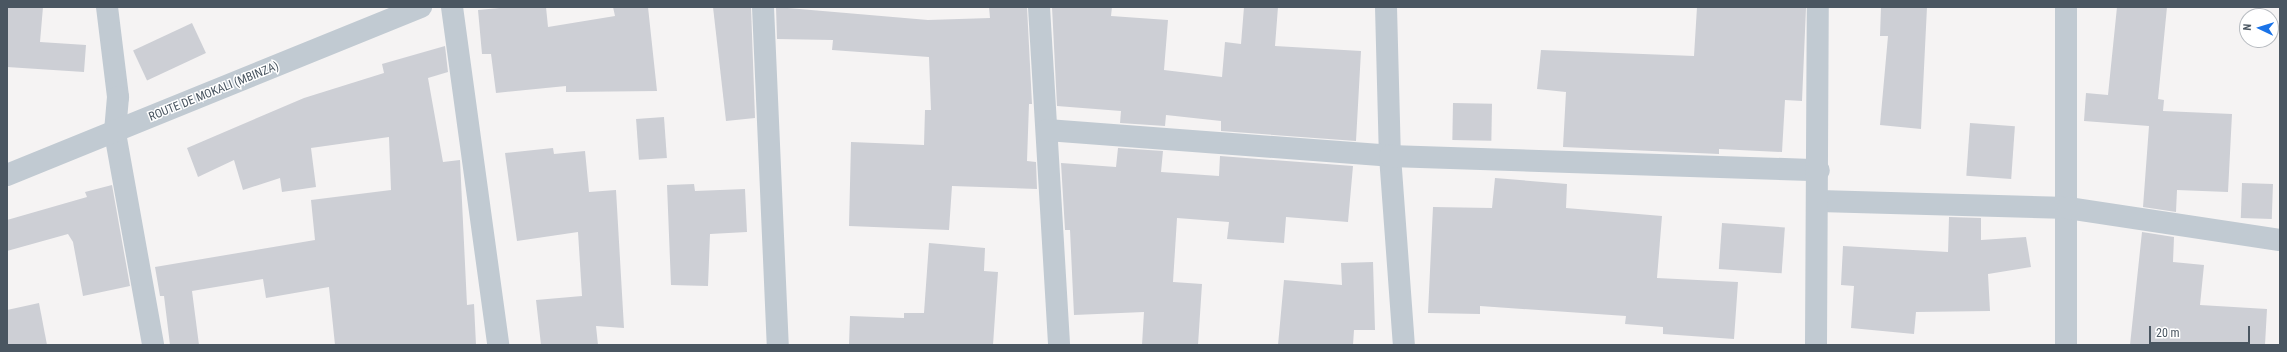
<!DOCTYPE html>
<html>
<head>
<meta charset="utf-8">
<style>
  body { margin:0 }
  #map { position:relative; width:2287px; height:352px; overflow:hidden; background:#f5f3f3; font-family:"Roboto Condensed",sans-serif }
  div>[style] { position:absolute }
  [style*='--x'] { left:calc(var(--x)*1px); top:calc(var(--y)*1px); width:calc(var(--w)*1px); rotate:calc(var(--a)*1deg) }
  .building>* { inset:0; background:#cdcfd5; transform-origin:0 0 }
  .minor>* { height:22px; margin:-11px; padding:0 11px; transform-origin:11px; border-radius:11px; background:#c1cad2 }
  .tertiary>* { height:22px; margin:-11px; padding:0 11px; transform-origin:11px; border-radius:11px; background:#c1cad2 }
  span { translate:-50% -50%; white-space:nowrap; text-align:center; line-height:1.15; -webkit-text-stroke:3px #fff; paint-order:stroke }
  .street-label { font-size:12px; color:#4a5661 }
  .frame { position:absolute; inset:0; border:8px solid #4a5661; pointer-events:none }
  .north { position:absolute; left:2239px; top:8px; width:40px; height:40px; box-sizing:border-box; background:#fff; border:1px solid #b7bbc0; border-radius:50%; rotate:274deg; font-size:11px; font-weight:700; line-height:16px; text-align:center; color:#4a5661 }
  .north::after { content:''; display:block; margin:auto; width:14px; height:18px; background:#1a73e8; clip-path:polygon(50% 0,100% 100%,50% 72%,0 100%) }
  .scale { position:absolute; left:2149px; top:326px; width:101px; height:18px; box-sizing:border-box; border:2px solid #4a5661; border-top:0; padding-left:5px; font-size:12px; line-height:14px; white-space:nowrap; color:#4a5661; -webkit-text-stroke:3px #fff; paint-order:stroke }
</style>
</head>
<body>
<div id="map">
  <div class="building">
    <i style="clip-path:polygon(7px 7px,43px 7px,40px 42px,86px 45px,84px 72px,7px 67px)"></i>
    <i style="clip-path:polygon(511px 7px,546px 7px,548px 27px,615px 16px,613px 7px,648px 7px,657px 91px,566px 92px,566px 86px,496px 93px,491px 54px,482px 54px,478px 10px)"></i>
    <i style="clip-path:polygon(713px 7px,751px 7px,755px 118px,726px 121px)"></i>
    <i style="clip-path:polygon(776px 7px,928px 20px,990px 18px,989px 7px,1027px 7px,1032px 104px,1029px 104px,1027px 161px,1036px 162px,1037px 189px,952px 186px,949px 230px,849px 226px,851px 142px,924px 145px,925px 110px,931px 110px,929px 57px,832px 50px,833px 40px,777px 39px)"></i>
    <i style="clip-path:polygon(1052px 7px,1112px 7px,1111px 16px,1168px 20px,1164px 70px,1222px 77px,1225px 42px,1241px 44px,1244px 7px,1278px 7px,1275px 46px,1361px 51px,1356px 141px,1221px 131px,1221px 121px,1166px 115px,1165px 126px,1120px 123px,1121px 111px,1057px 106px)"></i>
    <i style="clip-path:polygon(1697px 7px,1806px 8px,1802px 101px,1785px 100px,1782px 152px,1719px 149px,1719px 154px,1563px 147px,1566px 92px,1537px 89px,1541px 50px,1694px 56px)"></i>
    <i style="clip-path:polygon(1881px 7px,1927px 7px,1921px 129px,1880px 125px,1888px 36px,1880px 36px)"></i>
    <i style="clip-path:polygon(2117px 7px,2167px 7px,2158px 99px,2164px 100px,2163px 111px,2232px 114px,2228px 192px,2177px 190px,2176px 212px,2143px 207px,2149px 126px,2084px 121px,2086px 93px,2108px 95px)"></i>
    <i style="left:192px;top:23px;width:33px;height:65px;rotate:65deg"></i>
    <i style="clip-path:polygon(445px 46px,448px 72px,428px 78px,443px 162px,460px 160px,467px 305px,474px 304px,476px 345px,335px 345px,329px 287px,266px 298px,263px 279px,192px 291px,199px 345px,170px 345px,164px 296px,160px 296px,155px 267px,315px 240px,311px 200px,391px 190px,389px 137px,311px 148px,316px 187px,282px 192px,280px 178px,243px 190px,234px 160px,198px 177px,187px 148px,304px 98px,384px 73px,382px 64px)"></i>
    <i style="left:1453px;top:103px;width:39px;height:37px;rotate:1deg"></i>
    <i style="left:664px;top:117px;width:41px;height:28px;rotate:86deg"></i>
    <i style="left:1970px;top:123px;width:45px;height:53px;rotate:4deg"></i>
    <i style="clip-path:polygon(553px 148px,554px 154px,585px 151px,589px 192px,616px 190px,624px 328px,596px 326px,598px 345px,541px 345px,536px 300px,582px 296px,578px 232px,517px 241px,505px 153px)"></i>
    <i style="clip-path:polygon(1118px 148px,1163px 151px,1161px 172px,1219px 176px,1220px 156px,1353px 166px,1348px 222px,1286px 217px,1284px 243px,1227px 239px,1229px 222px,1177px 218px,1173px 282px,1202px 284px,1198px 345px,1142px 345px,1144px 312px,1074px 315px,1070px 230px,1065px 230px,1061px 163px,1116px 167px)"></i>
    <i style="clip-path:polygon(1495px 178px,1567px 184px,1566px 208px,1662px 216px,1657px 278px,1738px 282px,1734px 339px,1663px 334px,1663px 327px,1625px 324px,1626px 316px,1480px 306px,1480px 314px,1428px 313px,1433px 207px,1492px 208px)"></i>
    <i style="left:2242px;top:183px;width:31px;height:35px;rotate:2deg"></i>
    <i style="clip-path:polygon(694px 184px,695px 191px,745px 189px,747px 232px,710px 234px,708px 286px,671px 285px,667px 185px)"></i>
    <i style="clip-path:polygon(112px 185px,130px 286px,83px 296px,73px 242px,68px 234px,7px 251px,7px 220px,87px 197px,85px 192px)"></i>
    <i style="clip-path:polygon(1949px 217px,1981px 218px,1981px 240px,2026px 237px,2031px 267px,1988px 274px,1990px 311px,1916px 312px,1914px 334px,1851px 328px,1854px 286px,1841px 285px,1843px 246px,1948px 252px)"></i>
    <i style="left:1722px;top:223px;width:63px;height:46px;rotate:4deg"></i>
    <i style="clip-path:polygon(2142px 232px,2174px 237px,2173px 262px,2204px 265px,2200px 305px,2267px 309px,2265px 345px,2130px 345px)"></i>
    <i style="clip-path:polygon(929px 243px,985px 248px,984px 271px,998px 272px,993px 345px,849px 345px,850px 316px,904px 318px,904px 313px,924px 313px)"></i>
    <i style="clip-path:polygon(1373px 262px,1375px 330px,1354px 330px,1353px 345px,1278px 345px,1284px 280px,1342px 285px,1341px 263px)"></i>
    <i style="clip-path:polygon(39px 303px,47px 345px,7px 345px,7px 310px)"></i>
  </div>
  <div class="minor">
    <i style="--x:107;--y:7;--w:91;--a:83"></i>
    <i style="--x:118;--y:97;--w:36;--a:95"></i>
    <i style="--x:115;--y:133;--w:215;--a:79.8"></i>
    <i style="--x:452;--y:7;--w:341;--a:82.2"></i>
    <i style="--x:763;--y:7;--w:338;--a:87.5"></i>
    <i style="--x:1039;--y:7;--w:339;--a:86.6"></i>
    <i style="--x:1386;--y:7;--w:149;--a:88.5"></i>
    <i style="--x:1390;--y:156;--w:190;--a:85.8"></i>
    <i style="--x:2066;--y:7;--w:338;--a:90"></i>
    <i style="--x:1047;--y:130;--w:344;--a:4.3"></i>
    <i style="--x:1390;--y:156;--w:429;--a:1.9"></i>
    <i style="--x:1819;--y:201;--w:249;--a:1.6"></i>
    <i style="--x:2068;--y:208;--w:214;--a:8.6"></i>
    <i style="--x:1816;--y:345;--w:338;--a:-89.7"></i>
  </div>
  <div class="tertiary">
    <i style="--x:7;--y:175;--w:447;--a:-22.1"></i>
  </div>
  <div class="street-label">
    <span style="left:214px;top:92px;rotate:-22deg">ROUTE DE MOKALI (MBINZA)</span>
  </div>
  <div class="frame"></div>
  <div class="north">N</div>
  <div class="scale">20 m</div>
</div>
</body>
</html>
